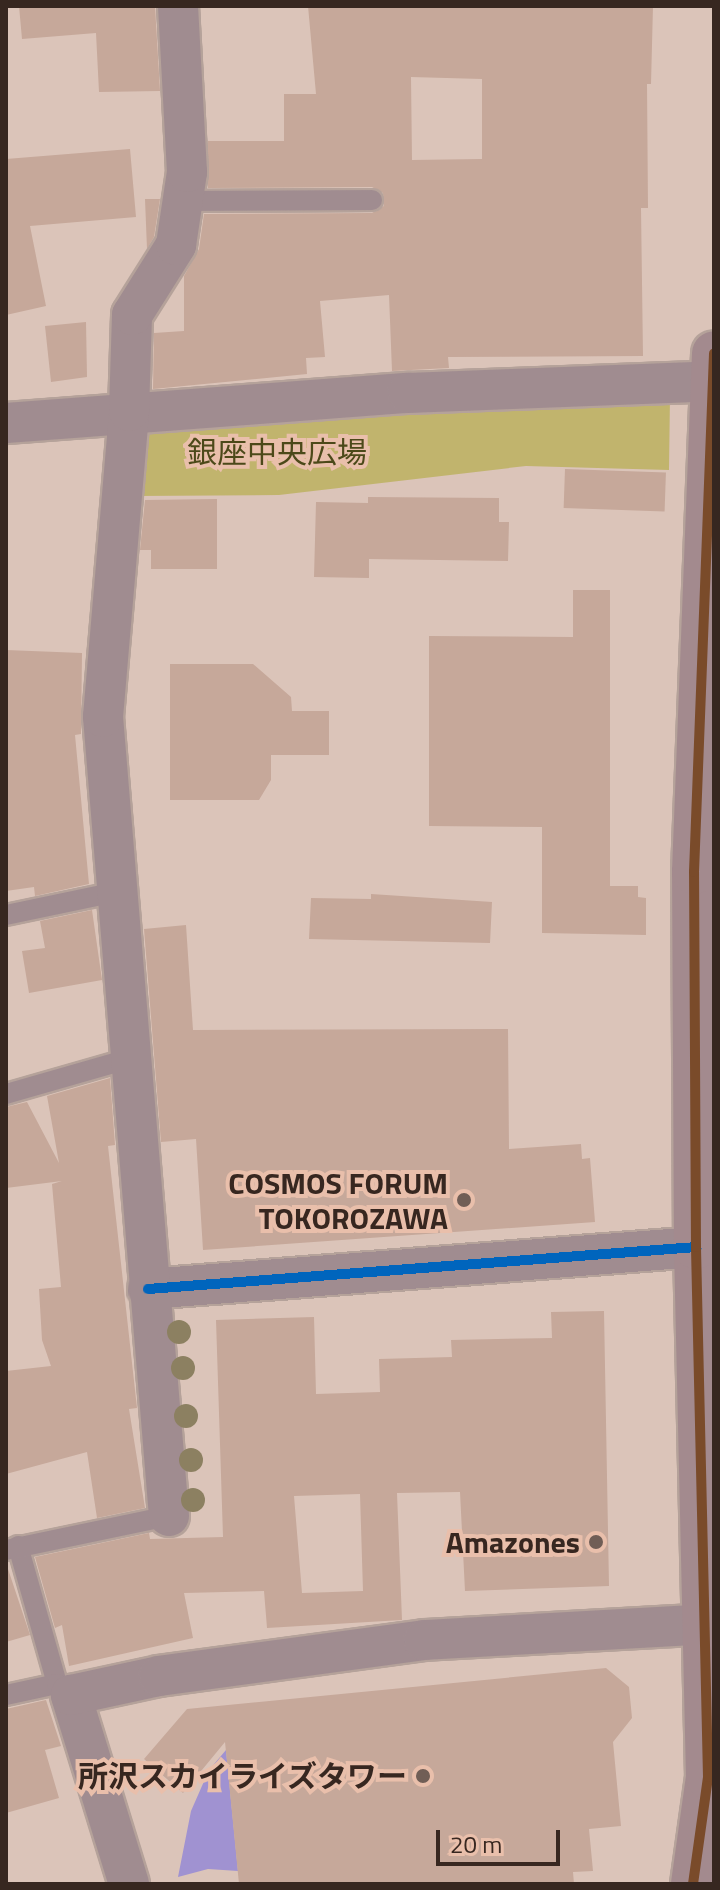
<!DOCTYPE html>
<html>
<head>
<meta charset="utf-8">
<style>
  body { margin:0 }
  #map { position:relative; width:720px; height:1890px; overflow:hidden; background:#dbc4b9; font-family:"Titillium Web","Noto Sans JP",sans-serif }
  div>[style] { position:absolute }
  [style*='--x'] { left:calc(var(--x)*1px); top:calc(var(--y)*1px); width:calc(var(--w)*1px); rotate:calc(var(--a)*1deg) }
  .green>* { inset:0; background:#c1b46d }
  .water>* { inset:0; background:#a092d1 }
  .building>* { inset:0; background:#c6a89a; transform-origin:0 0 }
  .roads { filter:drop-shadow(2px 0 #b5a29a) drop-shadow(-2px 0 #b5a29a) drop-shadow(0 2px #b5a29a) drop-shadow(0 -2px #b5a29a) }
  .lane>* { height:20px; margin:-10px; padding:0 10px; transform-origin:10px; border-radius:10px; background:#a08c90 }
  .street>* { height:40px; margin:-20px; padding:0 20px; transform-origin:20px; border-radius:20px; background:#a08c90 }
  .primary>* { height:44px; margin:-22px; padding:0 22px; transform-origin:22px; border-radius:22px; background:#a38a8e }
  .bus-1>* { height:10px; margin:-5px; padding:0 5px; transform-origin:5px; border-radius:5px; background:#0065bd }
  .bus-2>* { height:10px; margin:-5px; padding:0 5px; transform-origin:5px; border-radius:5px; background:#7a4b2a }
  .trees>* { width:24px; height:24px; margin:-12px; border-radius:50%; background:#8c8061 }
  .dots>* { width:22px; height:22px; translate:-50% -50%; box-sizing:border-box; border:4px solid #e9bfab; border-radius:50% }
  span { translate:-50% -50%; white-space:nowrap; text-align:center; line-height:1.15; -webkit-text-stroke:8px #e9bfab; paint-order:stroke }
  .park-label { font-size:30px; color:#4c4919 }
  .poi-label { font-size:30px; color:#372720; font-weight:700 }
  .right { translate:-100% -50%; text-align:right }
  .frame { position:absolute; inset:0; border:8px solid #372720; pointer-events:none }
  .scale { position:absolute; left:436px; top:1830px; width:124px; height:36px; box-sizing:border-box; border:4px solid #372720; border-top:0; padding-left:10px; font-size:24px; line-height:28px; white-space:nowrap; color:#372720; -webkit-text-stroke:6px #e9bfab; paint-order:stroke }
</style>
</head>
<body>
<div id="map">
  <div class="green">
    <i style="clip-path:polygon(670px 396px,669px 470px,526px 466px,279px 495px,133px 496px,149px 423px)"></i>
  </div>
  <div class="water">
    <i style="clip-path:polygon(226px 1750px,238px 1871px,208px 1869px,178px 1877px,191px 1811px,209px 1770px)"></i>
  </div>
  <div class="building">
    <i style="clip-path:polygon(19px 6px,155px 6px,160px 91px,99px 92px,96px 33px,22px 39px)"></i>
    <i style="clip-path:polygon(evenodd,308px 6px,653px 6px,651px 84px,647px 84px,648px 208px,641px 208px,643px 356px,448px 357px,449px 368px,392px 371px,389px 295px,320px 301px,325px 357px,306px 358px,307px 374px,153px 389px,154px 333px,184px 331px,184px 276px,199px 249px,204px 214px,372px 213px,384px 206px,383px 193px,372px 187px,208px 188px,208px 141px,284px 141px,284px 94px,316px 94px,308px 6px,411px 77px,482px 79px,482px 159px,412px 160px,411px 77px)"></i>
    <i style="clip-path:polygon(130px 149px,136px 217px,30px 226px,46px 306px,6px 315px,6px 159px)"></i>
    <i style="clip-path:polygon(145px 199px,160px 199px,154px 237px,147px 249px)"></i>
    <i style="clip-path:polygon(86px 322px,87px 377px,51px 382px,45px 326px)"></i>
    <i style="left:565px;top:469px;width:101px;height:39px;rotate:2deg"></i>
    <i style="clip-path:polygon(368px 497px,499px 498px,499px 522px,509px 522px,508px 561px,369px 559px,369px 578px,314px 577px,316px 502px,368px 503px)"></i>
    <i style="clip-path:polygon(217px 499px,217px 569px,151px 569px,151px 550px,140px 550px,145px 500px)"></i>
    <i style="clip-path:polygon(573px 590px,610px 590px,610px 886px,638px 886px,638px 897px,646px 898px,646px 935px,542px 933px,542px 827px,429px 826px,429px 636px,573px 637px)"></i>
    <i style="clip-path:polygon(6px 650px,82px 653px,81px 734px,75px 735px,89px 884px,35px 896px,34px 887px,6px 891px)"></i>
    <i style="clip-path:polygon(170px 664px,253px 664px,291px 697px,292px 711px,329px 711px,329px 755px,271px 755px,271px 780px,259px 800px,170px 800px)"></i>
    <i style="clip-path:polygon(371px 894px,492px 902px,490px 943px,309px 939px,311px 898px,371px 899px)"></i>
    <i style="clip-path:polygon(92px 910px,102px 980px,29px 993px,22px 951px,45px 948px,40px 921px)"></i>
    <i style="clip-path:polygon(186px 925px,193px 1030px,508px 1029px,509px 1149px,581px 1144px,582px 1159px,590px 1158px,595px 1222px,203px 1250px,196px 1139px,161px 1142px,144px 929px)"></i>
    <i style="clip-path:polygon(110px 1078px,115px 1145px,108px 1146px,137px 1408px,129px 1409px,145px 1508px,97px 1518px,87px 1452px,6px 1474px,6px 1371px,51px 1366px,42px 1340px,39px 1289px,61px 1287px,52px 1184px,62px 1181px,6px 1188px,6px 1107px,27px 1102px,59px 1163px,47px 1096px)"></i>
    <i style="clip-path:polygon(evenodd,604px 1311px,609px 1586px,465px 1591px,460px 1492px,397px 1493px,402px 1620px,267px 1628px,264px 1591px,184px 1593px,193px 1638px,69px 1666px,62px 1625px,55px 1628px,35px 1557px,149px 1533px,150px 1539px,223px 1537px,216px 1320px,314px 1317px,316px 1394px,380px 1392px,379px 1359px,452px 1357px,451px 1340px,552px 1338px,551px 1312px,604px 1311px,360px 1494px,363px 1591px,302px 1593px,294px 1496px,360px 1494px)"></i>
    <i style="clip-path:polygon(6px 1563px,30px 1635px,6px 1642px)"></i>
    <i style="clip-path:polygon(606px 1668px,629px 1687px,632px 1718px,613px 1742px,621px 1826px,589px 1829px,593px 1871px,573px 1872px,574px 1884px,239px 1884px,225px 1742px,183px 1793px,144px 1759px,187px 1709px)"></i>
    <i style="clip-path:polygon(46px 1700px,61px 1746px,45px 1750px,59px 1798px,6px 1813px,6px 1709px)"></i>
  </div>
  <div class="roads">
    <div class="lane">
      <i style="--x:183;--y:201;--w:189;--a:-0.3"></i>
      <i style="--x:6;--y:915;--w:112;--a:-11.8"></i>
      <i style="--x:6;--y:1094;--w:127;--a:-16"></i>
      <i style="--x:18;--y:1546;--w:143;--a:74.2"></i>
      <i style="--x:6;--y:1550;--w:167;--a:-11.8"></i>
      <i style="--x:6;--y:1695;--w:52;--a:-12.2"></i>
      <i style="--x:57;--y:1684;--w:10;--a:37"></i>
    </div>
    <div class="street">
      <i style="--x:6;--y:423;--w:403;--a:-4.3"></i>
      <i style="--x:408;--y:393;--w:306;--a:-2.2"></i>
      <i style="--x:148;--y:1289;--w:550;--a:-4.38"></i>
      <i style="--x:169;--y:1516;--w:802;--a:-94.72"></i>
      <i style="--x:103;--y:717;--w:307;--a:-85.1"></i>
      <i style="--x:129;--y:411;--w:96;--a:-88.2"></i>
      <i style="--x:132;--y:315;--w:83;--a:-57.8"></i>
      <i style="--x:176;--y:245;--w:74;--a:-81.4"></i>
      <i style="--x:187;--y:172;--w:166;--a:-93.1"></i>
      <i style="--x:129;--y:1884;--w:198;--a:-107.1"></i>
      <i style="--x:71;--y:1695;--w:90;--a:-12.2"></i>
      <i style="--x:159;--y:1676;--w:267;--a:-7.7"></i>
      <i style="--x:424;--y:1640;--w:290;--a:-3.2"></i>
    </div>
    <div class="primary">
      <i style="--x:693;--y:1884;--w:108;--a:-82"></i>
      <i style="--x:708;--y:1777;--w:530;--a:-91.3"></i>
      <i style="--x:696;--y:1247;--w:375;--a:-90.3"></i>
      <i style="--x:694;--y:872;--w:519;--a:-87.79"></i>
    </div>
  </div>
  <div class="bus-1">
    <i style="--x:148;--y:1289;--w:550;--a:-4.38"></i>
  </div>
  <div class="bus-2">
    <i style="--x:693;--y:1884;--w:108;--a:-82"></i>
    <i style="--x:708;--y:1777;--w:530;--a:-91.3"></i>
    <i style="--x:696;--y:1247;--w:375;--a:-90.3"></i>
    <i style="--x:694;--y:872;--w:519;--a:-87.79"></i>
  </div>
  <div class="trees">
    <i style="left:179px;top:1332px"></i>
    <i style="left:183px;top:1368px"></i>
    <i style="left:186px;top:1416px"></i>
    <i style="left:191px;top:1460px"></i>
    <i style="left:193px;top:1500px"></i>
  </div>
  <div class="dots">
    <i style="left:464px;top:1200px;background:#705e56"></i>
    <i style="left:596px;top:1542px;background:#705e56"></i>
    <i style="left:423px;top:1776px;background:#705e56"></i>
  </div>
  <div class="park-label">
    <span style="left:277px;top:452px">銀座中央広場</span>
  </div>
  <div class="poi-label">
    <span class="right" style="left:448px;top:1200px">COSMOS FORUM<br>TOKOROZAWA</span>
    <span class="right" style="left:580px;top:1542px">Amazones</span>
    <span class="right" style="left:407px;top:1776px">所沢スカイライズタワー</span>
  </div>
  <div class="frame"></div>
  <div class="scale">20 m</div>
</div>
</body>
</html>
